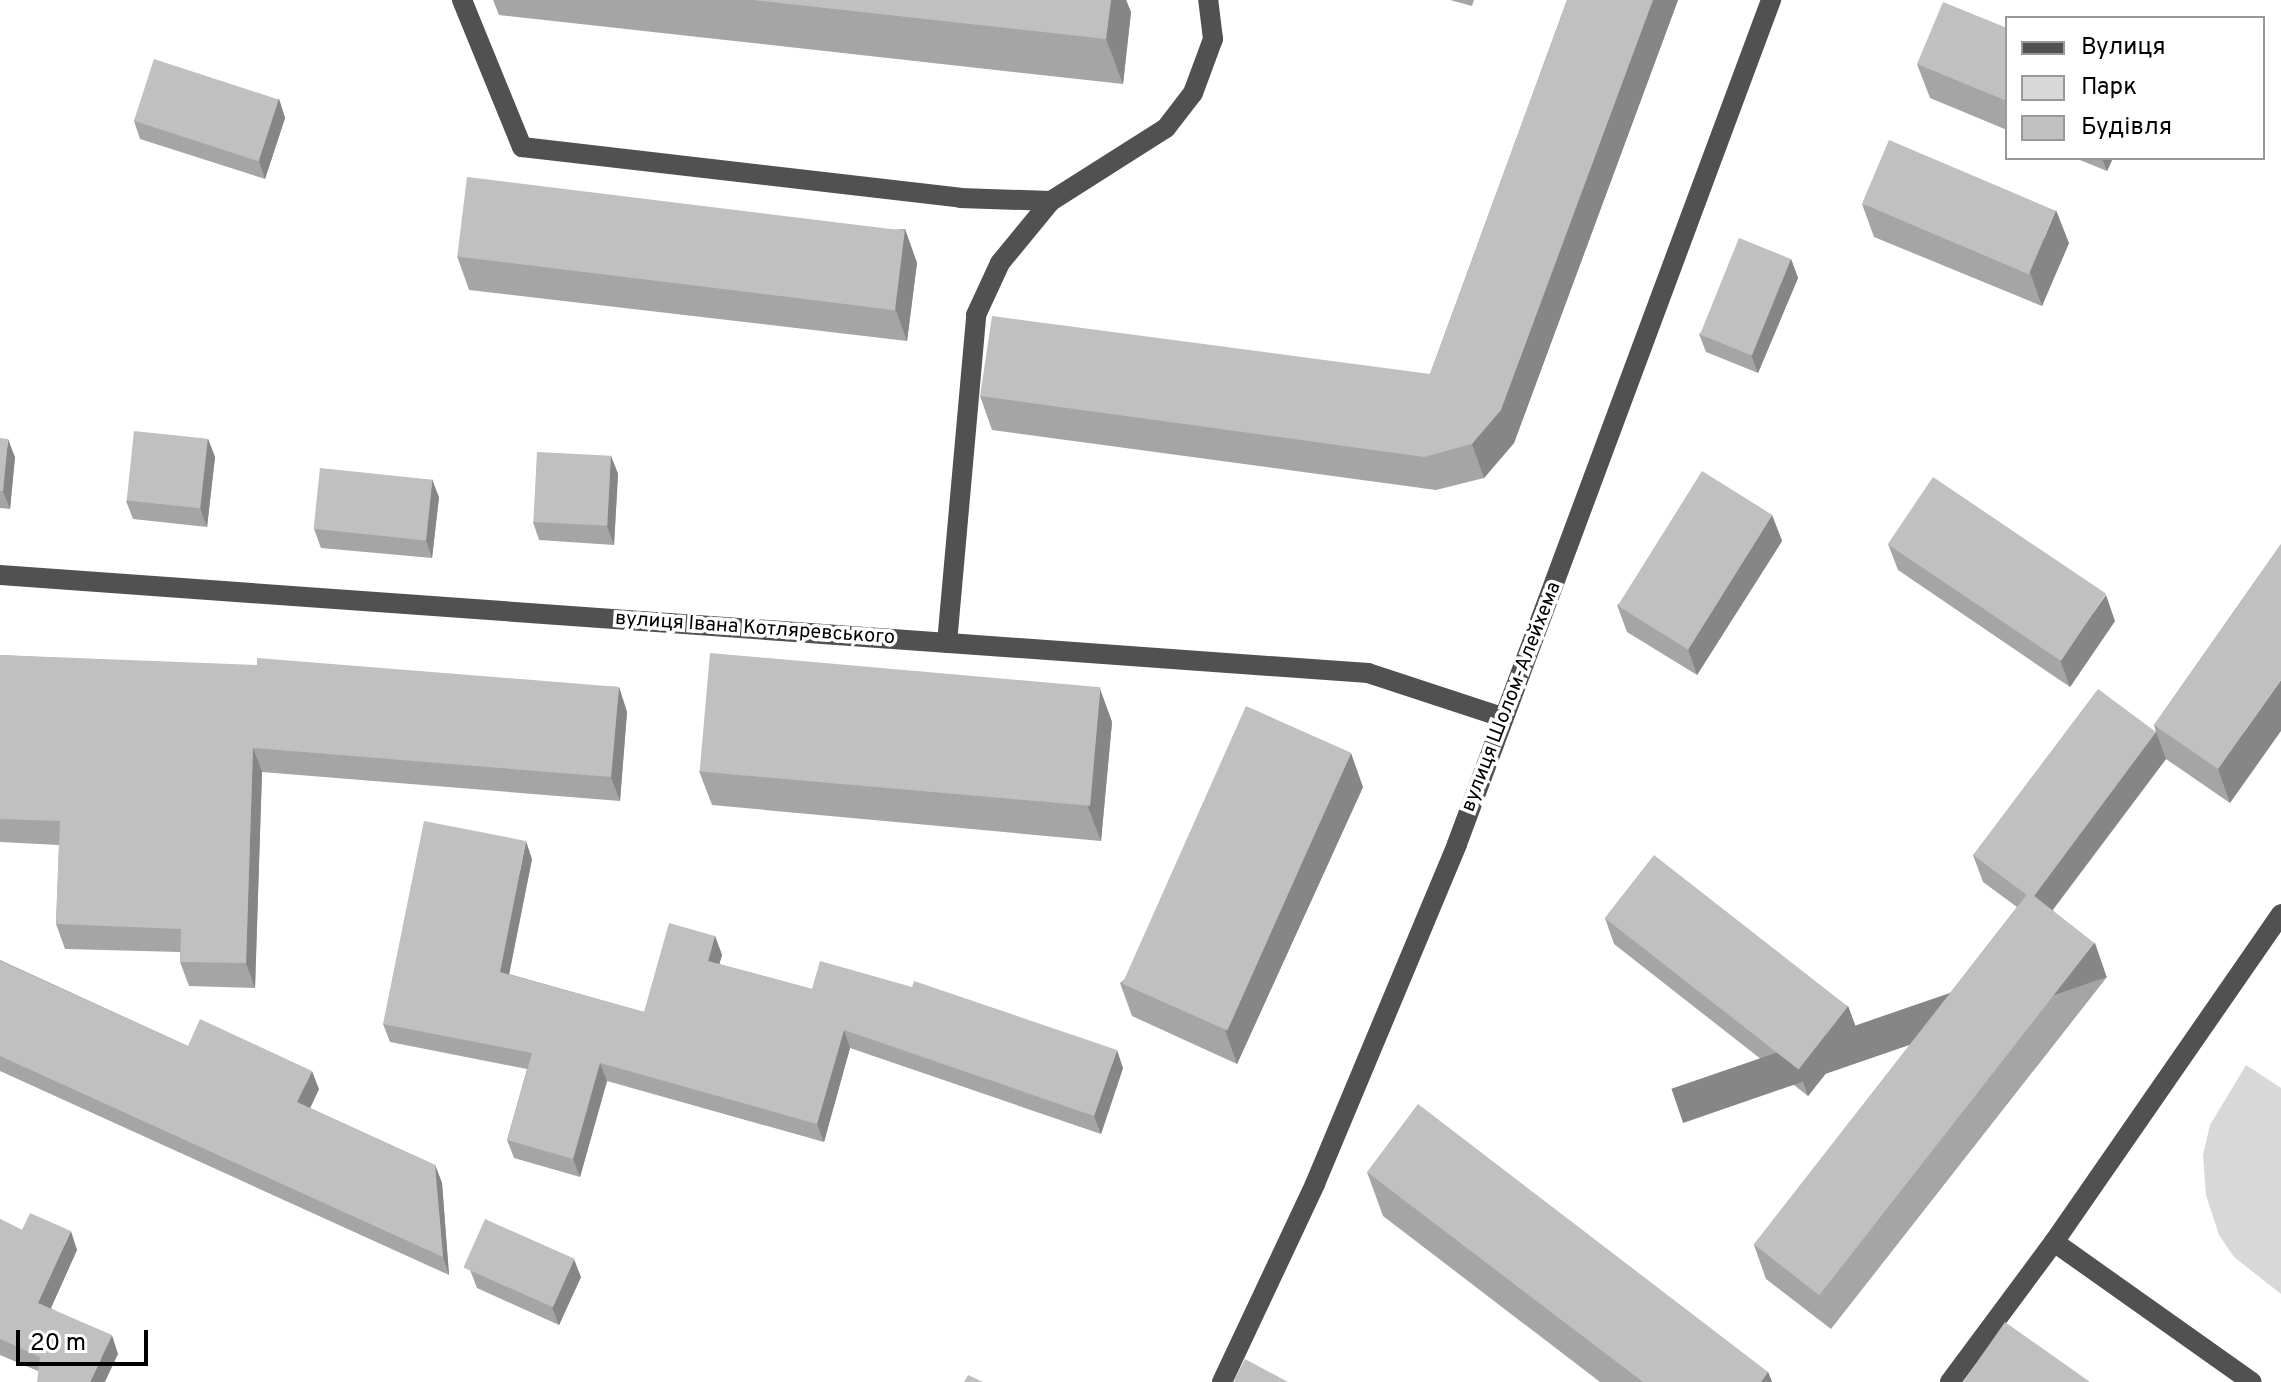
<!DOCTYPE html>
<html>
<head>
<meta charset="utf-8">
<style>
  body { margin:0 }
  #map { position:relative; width:2281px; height:1382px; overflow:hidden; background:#fff; font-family:Overpass,sans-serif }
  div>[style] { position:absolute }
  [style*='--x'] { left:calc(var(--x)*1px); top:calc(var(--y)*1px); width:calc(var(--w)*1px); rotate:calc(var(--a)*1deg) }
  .green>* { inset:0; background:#d8d8d8 }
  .minor>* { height:20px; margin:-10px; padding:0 10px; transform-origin:10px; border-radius:10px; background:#515151 }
  .wall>* { inset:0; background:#a5a5a5 }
  .shaded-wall>* { inset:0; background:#868686; transform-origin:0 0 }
  .building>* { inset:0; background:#c0c0c0; transform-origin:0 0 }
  span { translate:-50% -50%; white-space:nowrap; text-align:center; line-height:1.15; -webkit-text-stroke:7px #fff; paint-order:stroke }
  .street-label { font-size:20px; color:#000 }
  .legend { position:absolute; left:2005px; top:16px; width:260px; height:144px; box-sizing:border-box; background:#fff; border:2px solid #999; margin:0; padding:10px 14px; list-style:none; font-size:24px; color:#000 }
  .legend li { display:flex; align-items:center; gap:16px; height:40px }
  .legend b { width:40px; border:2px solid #999 }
  .scale { position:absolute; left:16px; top:1330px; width:132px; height:36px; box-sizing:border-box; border:4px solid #000; border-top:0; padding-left:10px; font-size:24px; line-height:28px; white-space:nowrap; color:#000; -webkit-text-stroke:6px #fff; paint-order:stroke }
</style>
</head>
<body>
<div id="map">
  <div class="green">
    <i style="clip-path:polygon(2246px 1065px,2281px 1088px,2281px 1294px,2234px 1257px,2219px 1235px,2206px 1195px,2203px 1155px,2210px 1125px)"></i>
  </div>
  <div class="minor">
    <i style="--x:462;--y:0;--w:159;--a:67.8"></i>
    <i style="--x:522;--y:147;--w:441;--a:6.6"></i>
    <i style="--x:960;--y:198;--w:91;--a:1.9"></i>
    <i style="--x:0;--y:575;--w:1372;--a:4.1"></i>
    <i style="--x:1368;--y:673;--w:141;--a:18.2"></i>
    <i style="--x:947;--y:643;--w:329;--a:-84.9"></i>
    <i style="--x:976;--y:315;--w:57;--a:-65.2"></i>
    <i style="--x:1000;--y:263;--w:80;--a:-50.6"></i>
    <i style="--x:1051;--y:201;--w:136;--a:-32.4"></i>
    <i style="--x:1166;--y:128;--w:44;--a:-52.4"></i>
    <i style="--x:1193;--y:93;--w:58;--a:-69.7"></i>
    <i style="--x:1213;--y:39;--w:39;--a:-97"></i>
    <i style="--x:2054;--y:1242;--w:242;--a:35.3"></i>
    <i style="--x:1222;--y:1382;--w:219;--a:-64.8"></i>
    <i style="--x:1315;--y:1184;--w:368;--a:-67.3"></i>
    <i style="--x:1457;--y:844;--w:901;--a:-69.59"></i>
    <i style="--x:1950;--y:1382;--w:174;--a:-53.4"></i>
    <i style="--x:2054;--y:1242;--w:399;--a:-55.3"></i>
  </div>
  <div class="wall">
    <i style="clip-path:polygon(493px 0,1126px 0,1131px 12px,1123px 84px,499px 15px)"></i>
    <i style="clip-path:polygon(1450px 0,1474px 0,1472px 6px)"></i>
    <i style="clip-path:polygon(1567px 0,1678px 0,1514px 443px,1484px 478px,1436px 490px,992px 430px,980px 396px,1430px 374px)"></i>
    <i style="clip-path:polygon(2007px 28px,2007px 130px,1930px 98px,1917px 64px)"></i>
    <i style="clip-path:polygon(279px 99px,285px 118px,265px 179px,140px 139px,134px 121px)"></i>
    <i style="clip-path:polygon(2075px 158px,2113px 158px,2107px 171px)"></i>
    <i style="clip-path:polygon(1862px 204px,2069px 243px,2042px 306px,1874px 237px)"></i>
    <i style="clip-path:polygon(905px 229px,917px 263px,907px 341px,469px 290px,457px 256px)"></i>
    <i style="clip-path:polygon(1791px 259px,1798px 278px,1758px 373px,1706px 352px,1699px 334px)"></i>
    <i style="clip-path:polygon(0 438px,15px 457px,10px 509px,0 508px)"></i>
    <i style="clip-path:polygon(208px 439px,215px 457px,207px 527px,133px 519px,126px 501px)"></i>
    <i style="clip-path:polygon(611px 456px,618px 474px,614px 545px,539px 540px,533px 522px)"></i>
    <i style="clip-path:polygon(439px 497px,432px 558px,321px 548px,314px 529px)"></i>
    <i style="clip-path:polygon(1772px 515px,1782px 541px,1697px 675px,1627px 632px,1617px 605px)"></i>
    <i style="clip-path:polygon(1888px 544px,2115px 621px,2070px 687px,1898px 570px)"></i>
    <i style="clip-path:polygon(2281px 544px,2230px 803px,2166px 759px,2053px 910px,2107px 977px,1831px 1329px,1766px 1279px,1754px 1245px,2017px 907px,1983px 882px,1973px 855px,2156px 732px,2154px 725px)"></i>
    <i style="clip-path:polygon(0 655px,619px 687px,627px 712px,620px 801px,262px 772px,255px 988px,189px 986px,180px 962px,180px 952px,65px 949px,56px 924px,59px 845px,0 842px)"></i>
    <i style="clip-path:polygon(1100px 689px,1112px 722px,1101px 841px,712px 805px,699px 771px)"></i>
    <i style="clip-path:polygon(1363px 787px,1237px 1064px,1132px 1016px,1120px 983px)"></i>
    <i style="clip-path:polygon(532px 859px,509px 974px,644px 1012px,715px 936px,722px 955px,719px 964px,812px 989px,1123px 1068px,1101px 1134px,850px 1048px,824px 1142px,607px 1081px,580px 1177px,514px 1158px,507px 1140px,527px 1069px,390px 1042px,383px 1024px)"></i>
    <i style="clip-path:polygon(1605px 918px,1848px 1006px,1858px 1033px,1808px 1096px,1614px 944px)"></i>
    <i style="clip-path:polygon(0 960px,188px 1046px,319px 1089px,310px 1108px,435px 1165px,442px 1183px,449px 1275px,0 1071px)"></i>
    <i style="clip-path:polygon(1367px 1172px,1768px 1372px,1772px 1382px,1600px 1382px,1383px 1216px)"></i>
    <i style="clip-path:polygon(0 1219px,22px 1230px,77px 1250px,51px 1308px,118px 1354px,38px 1371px,0 1355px)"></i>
    <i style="clip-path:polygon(470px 1270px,581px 1277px,559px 1325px,477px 1288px)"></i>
  </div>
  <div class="shaded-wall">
    <i style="clip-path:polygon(1111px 0,1126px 0,1131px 12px,1123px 84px,1106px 39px)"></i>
    <i style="clip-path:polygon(1653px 0,1678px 0,1514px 443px,1484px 478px,1472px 444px)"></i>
    <i style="clip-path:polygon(279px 99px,285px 118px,265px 179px,259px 161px)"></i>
    <i style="clip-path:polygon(2102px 158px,2113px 158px,2107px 171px)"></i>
    <i style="clip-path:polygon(2056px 210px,2069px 243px,2042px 306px,2030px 272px)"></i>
    <i style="clip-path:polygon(905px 229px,917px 263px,907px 341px,895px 308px)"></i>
    <i style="clip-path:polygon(1791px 259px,1798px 278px,1758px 373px,1751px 355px)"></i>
    <i style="clip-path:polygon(8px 439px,15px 457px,10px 509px,3px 491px)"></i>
    <i style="clip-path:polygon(208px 439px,215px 457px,207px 527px,200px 508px)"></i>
    <i style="clip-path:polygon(611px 456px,618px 474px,614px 545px,607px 526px)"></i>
    <i style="clip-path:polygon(432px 479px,439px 497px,432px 558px,426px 540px)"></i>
    <i style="clip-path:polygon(1772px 515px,1782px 541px,1697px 675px,1688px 649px)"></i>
    <i style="clip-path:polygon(2106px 595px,2115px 621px,2070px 687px,2060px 660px)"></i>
    <i style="clip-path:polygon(2281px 680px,2281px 731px,2230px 803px,2218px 769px)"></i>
    <i style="clip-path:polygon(619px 687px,627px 712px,620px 801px,611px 777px)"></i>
    <i style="clip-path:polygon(1100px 689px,1112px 722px,1101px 841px,1088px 807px)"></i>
    <i style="clip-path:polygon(2156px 732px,2166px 759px,2041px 925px,2032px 899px)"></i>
    <i style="clip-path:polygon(253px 748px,262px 772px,255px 988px,246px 963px)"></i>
    <i style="clip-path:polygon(1351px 753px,1363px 787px,1237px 1064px,1225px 1030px)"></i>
    <i style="clip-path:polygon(526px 841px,532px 859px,506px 990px,500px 972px)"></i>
    <i style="clip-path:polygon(715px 936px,722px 955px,715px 979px,708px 961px)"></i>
    <i style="left:2095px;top:943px;width:36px;height:448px;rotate:71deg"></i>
    <i style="clip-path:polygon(1848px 1006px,1858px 1033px,1808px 1096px,1799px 1070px)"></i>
    <i style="clip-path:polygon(844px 1030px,850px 1048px,824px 1142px,817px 1124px)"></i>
    <i style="clip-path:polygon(1117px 1050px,1123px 1068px,1101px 1134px,1094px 1116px)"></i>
    <i style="clip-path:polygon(600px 1063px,607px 1081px,580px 1177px,573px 1159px)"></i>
    <i style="clip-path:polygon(312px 1071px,319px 1089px,304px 1121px,297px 1102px)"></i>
    <i style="clip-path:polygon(435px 1165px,442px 1183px,449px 1275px,443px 1257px)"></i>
    <i style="clip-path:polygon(71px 1231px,77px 1250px,45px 1321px,38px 1303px)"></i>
    <i style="clip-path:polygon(574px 1259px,581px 1277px,559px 1325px,552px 1307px)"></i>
    <i style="clip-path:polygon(112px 1335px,118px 1354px,105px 1382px,90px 1382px)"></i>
    <i style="clip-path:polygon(1768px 1372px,1772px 1382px,1761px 1382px)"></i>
  </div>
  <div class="building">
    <i style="clip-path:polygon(753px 0,1111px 0,1106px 39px)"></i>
    <i style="clip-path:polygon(1567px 0,1653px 0,1501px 410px,1472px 444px,1424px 457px,980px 396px,992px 316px,1430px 374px)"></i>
    <i style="clip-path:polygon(1943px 2px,2007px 28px,2007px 101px,1917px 64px)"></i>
    <i style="left:154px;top:59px;width:131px;height:65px;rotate:18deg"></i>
    <i style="left:1889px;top:140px;width:181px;height:69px;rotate:23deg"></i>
    <i style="left:467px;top:177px;width:441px;height:80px;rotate:7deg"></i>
    <i style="left:1739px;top:238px;width:56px;height:104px;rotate:22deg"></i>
    <i style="left:134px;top:431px;width:74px;height:70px;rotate:6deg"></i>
    <i style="clip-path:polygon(0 438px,8px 439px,3px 491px,0 491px)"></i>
    <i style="left:537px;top:452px;width:74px;height:70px;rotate:3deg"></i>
    <i style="left:320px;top:468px;width:113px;height:61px;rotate:6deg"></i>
    <i style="left:1702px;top:471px;width:83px;height:159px;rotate:32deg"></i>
    <i style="left:1933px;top:477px;width:209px;height:81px;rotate:34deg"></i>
    <i style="clip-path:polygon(2281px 544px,2281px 680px,2218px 769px,2154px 725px)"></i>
    <i style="left:710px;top:653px;width:392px;height:119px;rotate:5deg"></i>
    <i style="clip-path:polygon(0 655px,257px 665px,257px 658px,619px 687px,611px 777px,253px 748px,246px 963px,180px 962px,181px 929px,56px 924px,60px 821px,0 819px)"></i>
    <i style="clip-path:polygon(2098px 689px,2156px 732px,2034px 896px,2029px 892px,2027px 895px,1973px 855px)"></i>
    <i style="left:1246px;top:706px;width:115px;height:304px;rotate:24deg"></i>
    <i style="clip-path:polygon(424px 821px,526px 841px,500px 972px,644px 1012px,669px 923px,715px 936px,708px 961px,812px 989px,820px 961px,912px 987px,914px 981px,1117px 1050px,1094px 1116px,844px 1030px,817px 1124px,600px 1063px,573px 1159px,507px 1140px,532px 1053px,383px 1024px)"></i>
    <i style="left:1654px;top:855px;width:246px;height:80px;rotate:38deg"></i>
    <i style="left:2029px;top:892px;width:83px;height:447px;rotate:38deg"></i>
    <i style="clip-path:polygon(0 961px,188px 1046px,200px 1019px,312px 1071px,297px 1102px,435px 1165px,443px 1257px,0 1056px)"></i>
    <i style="clip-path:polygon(1418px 1104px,1768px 1372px,1761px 1382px,1643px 1382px,1367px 1172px)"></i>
    <i style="clip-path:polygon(30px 1213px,71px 1231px,38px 1303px,112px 1335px,90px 1382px,37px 1382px,40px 1357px,0 1339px,0 1219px,22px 1230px)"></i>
    <i style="left:485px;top:1219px;width:98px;height:53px;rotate:24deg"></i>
    <i style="clip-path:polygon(2005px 1322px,2090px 1382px,1963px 1382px)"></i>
    <i style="clip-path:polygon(1245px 1359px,1288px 1382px,1233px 1382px)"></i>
    <i style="clip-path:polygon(968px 1375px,983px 1382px,964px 1382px)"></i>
  </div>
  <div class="street-label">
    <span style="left:755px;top:629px;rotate:4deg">вулиця Івана Котляревського</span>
    <span style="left:1512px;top:697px;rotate:-69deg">вулиця Шолом-Алейхема</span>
  </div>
  <ul class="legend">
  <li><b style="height:10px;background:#515151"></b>Вулиця</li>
  <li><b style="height:22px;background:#d8d8d8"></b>Парк</li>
  <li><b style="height:22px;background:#c0c0c0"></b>Будівля</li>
  </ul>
  <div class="scale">20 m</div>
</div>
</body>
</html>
